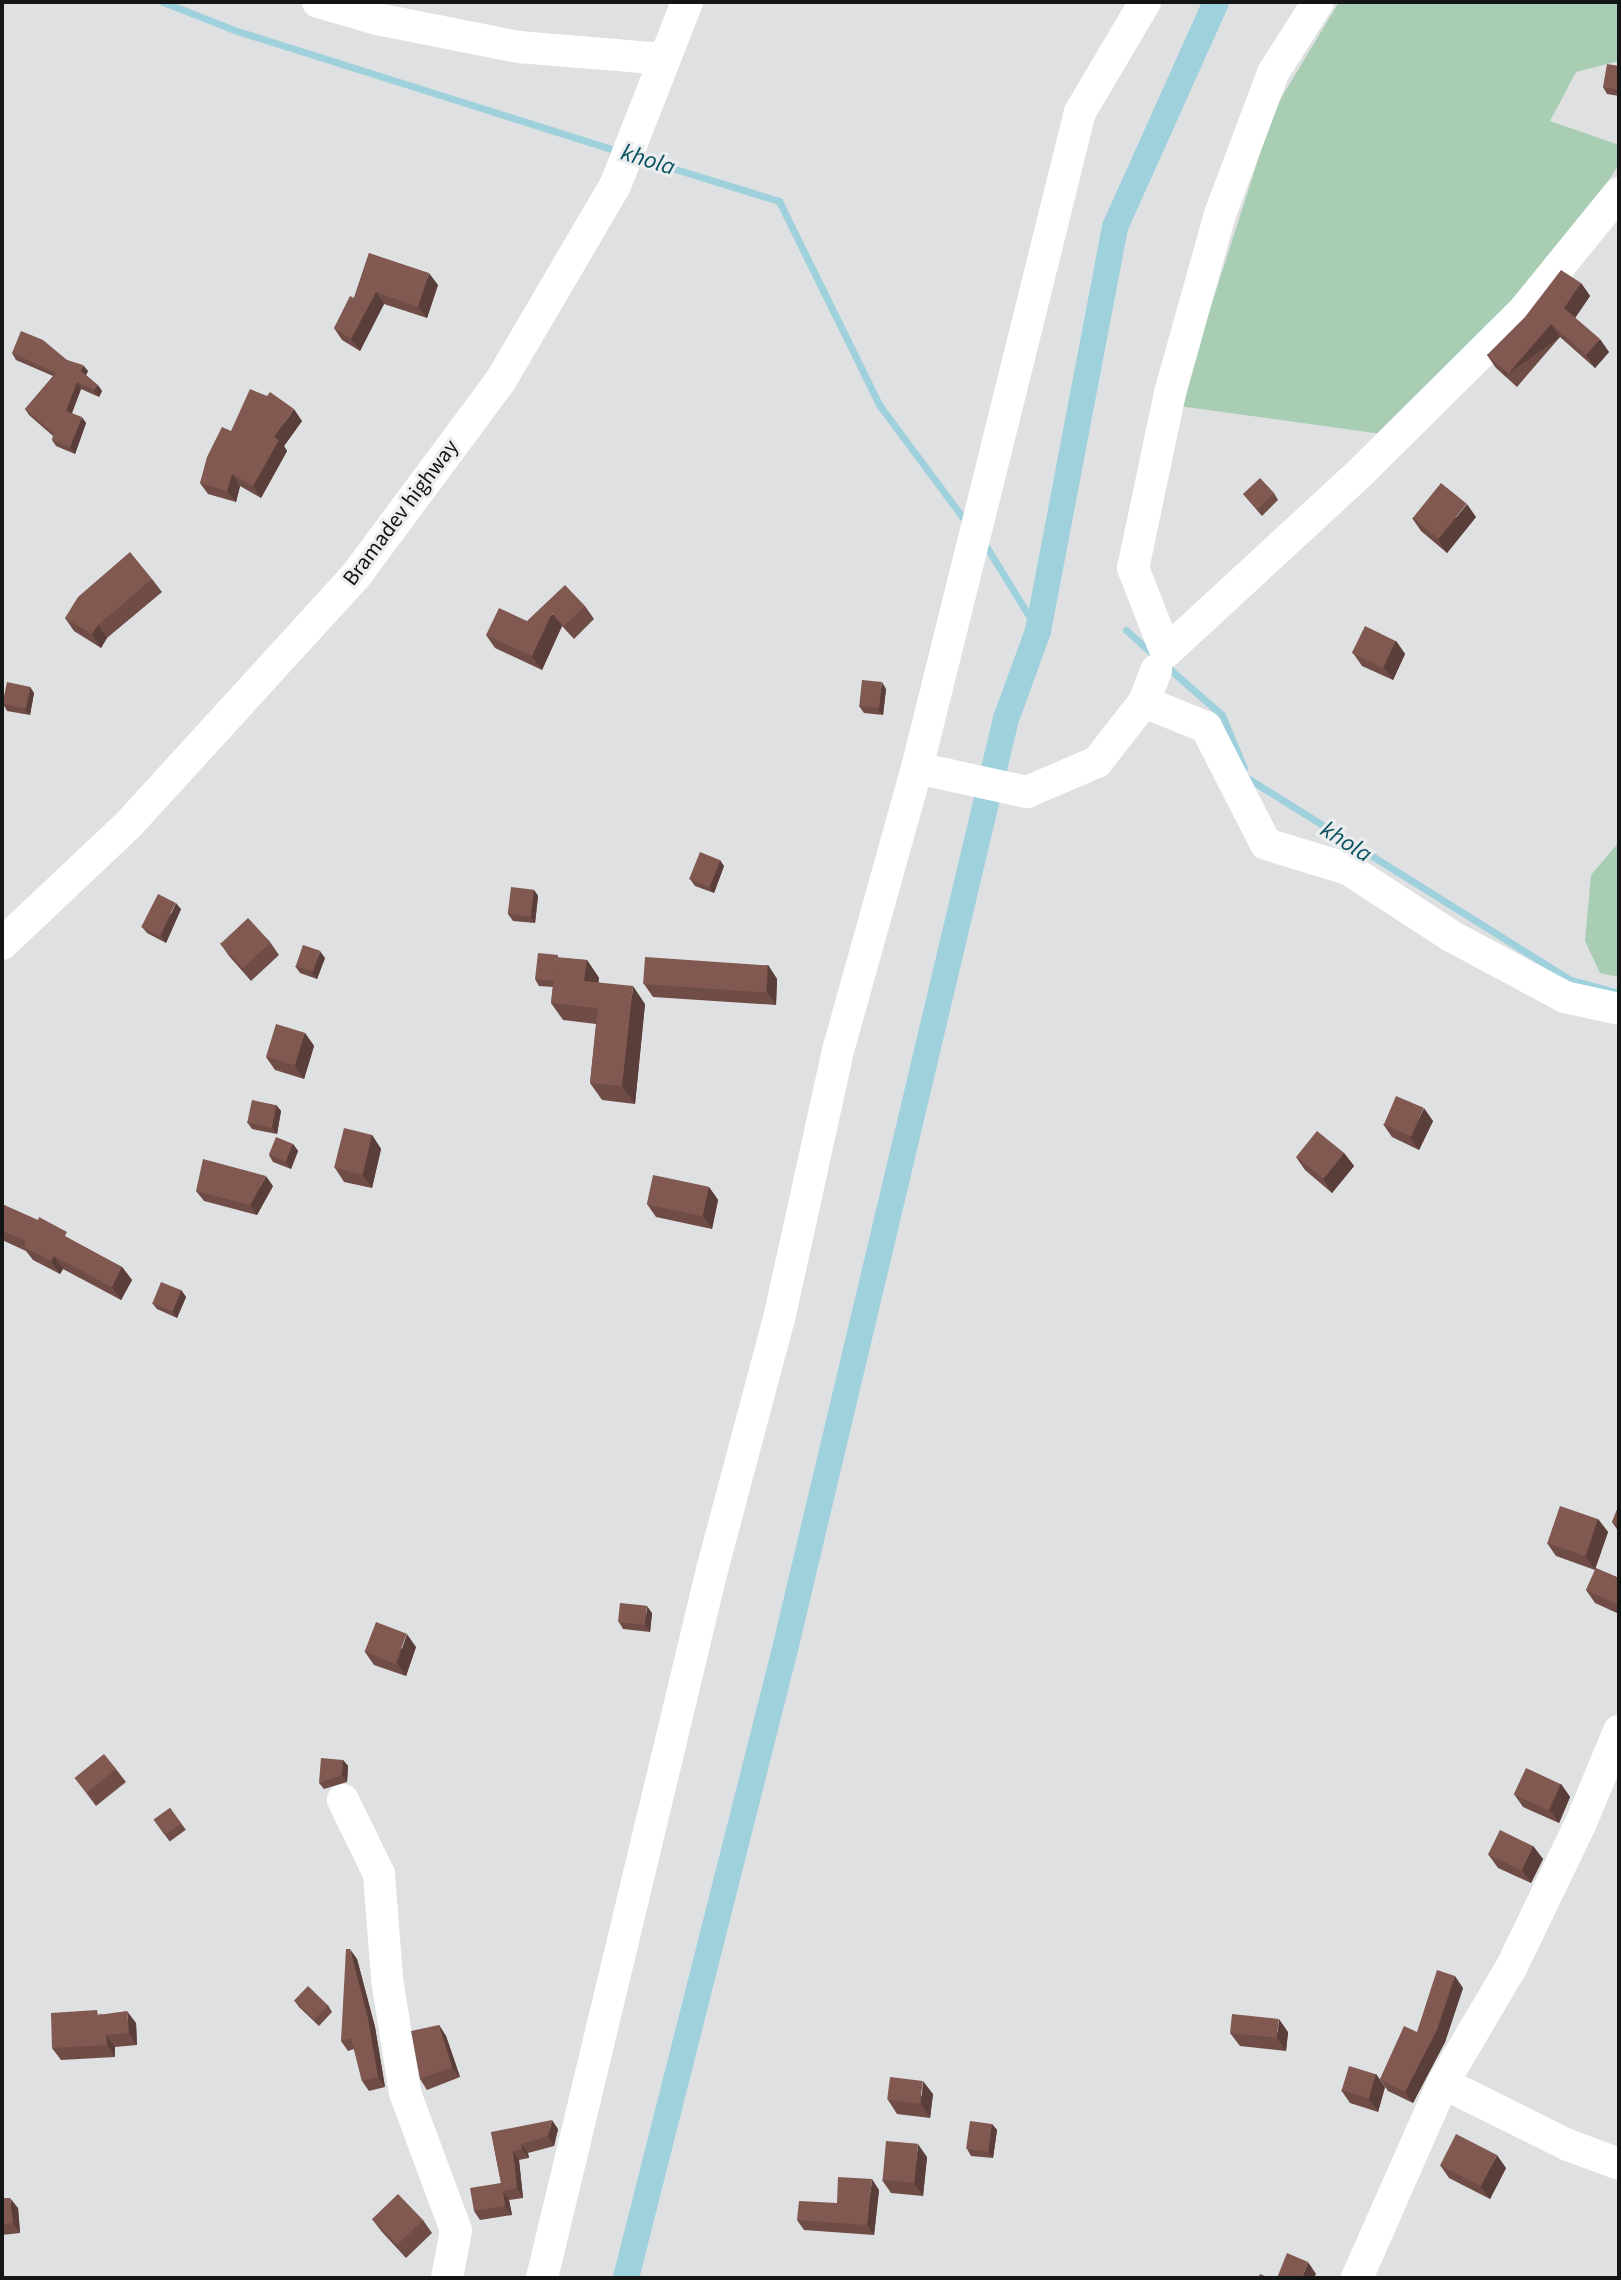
<!DOCTYPE html>
<html>
<head>
<meta charset="utf-8">
<style>
  body { margin:0 }
  #map { position:relative; width:1621px; height:2280px; overflow:hidden; background:#dee0e2; font-family:"Source Sans 3",sans-serif }
  div>[style] { position:absolute }
  [style*='--x'] { left:calc(var(--x)*1px); top:calc(var(--y)*1px); width:calc(var(--w)*1px); rotate:calc(var(--a)*1deg) }
  .green>* { inset:0; background:#a8cdb3 }
  .stream>* { height:7px; margin:-3.5px; padding:0 3.5px; transform-origin:3.5px; border-radius:3.5px; background:#9fd1dd }
  .canal>* { height:26px; margin:-13px; padding:0 13px; transform-origin:13px; border-radius:13px; background:#9fd1dd }
  .minor>* { height:32px; margin:-16px; padding:0 16px; transform-origin:16px; border-radius:16px; background:#fff }
  .wall>* { inset:0; background:#6f4d46; transform-origin:0 0 }
  .shaded-wall>* { inset:0; background:#5a3e39; transform-origin:0 0 }
  .building>* { inset:0; background:#815951; transform-origin:0 0 }
  span { translate:-50% -50%; white-space:nowrap; text-align:center; line-height:1.15; -webkit-text-stroke:6px #ebedef; paint-order:stroke }
  .street-label { font-size:22px; color:#141515 }
  .water-label { font-size:24px; color:#0a525f; font-style:italic }
  .frame { position:absolute; inset:0; border:4px solid #141515; pointer-events:none }
</style>
</head>
<body>
<div id="map">
  <div class="green">
    <i style="clip-path:polygon(1339px 2px,1619px 2px,1619px 61px,1576px 72px,1550px 121px,1619px 145px,1619px 164px,1562px 255px,1389px 435px,1179px 406px,1274px 110px)"></i>
    <i style="clip-path:polygon(1619px 842px,1619px 977px,1600px 973px,1585px 941px,1591px 875px)"></i>
  </div>
  <div class="stream">
    <i style="--x:163;--y:2;--w:76;--a:21.5"></i>
    <i style="--x:234;--y:30;--w:406;--a:17.5"></i>
    <i style="--x:636;--y:157;--w:150;--a:17.1"></i>
    <i style="--x:779;--y:201;--w:229;--a:63.8"></i>
    <i style="--x:880;--y:406;--w:144;--a:53.4"></i>
    <i style="--x:986;--y:546;--w:100;--a:58.5"></i>
    <i style="--x:1126;--y:630;--w:38;--a:42"></i>
    <i style="--x:1166;--y:666;--w:74;--a:41.2"></i>
    <i style="--x:1222;--y:715;--w:57;--a:67.5"></i>
    <i style="--x:1249;--y:779;--w:380;--a:32"></i>
    <i style="--x:1571;--y:980;--w:50;--a:15.2"></i>
  </div>
  <div class="canal">
    <i style="--x:626;--y:2278;--w:653;--a:-75.81"></i>
    <i style="--x:786;--y:1645;--w:952;--a:-76.64"></i>
    <i style="--x:1006;--y:719;--w:94;--a:-70"></i>
    <i style="--x:1038;--y:631;--w:411;--a:-79.2"></i>
    <i style="--x:1115;--y:227;--w:247;--a:-65.8"></i>
  </div>
  <div class="minor">
    <i style="--x:318;--y:2;--w:61;--a:16.1"></i>
    <i style="--x:377;--y:19;--w:145;--a:11.2"></i>
    <i style="--x:519;--y:47;--w:145;--a:4.7"></i>
    <i style="--x:1318;--y:2;--w:84;--a:122.4"></i>
    <i style="--x:1273;--y:73;--w:151;--a:110.6"></i>
    <i style="--x:1220;--y:214;--w:186;--a:105.6"></i>
    <i style="--x:1170;--y:393;--w:179;--a:101.9"></i>
    <i style="--x:1133;--y:568;--w:90;--a:68.6"></i>
    <i style="--x:1166;--y:652;--w:268;--a:-42.7"></i>
    <i style="--x:1363;--y:470;--w:227;--a:-44.8"></i>
    <i style="--x:1524;--y:310;--w:151;--a:-50.9"></i>
    <i style="--x:1144;--y:702;--w:67;--a:22"></i>
    <i style="--x:1206;--y:727;--w:131;--a:62.9"></i>
    <i style="--x:1266;--y:844;--w:86;--a:17"></i>
    <i style="--x:1348;--y:869;--w:123;--a:33"></i>
    <i style="--x:1451;--y:936;--w:129;--a:28.2"></i>
    <i style="--x:1565;--y:997;--w:55;--a:12.5"></i>
    <i style="--x:917;--y:768;--w:113;--a:12.3"></i>
    <i style="--x:1027;--y:792;--w:76;--a:-23.2"></i>
    <i style="--x:1097;--y:762;--w:76;--a:-51.9"></i>
    <i style="--x:1144;--y:702;--w:34;--a:-69"></i>
    <i style="--x:2;--y:944;--w:175;--a:-43.4"></i>
    <i style="--x:129;--y:824;--w:338;--a:-47.6"></i>
    <i style="--x:357;--y:574;--w:242;--a:-53.4"></i>
    <i style="--x:501;--y:380;--w:225;--a:-59.6"></i>
    <i style="--x:615;--y:186;--w:198;--a:-68.6"></i>
    <i style="--x:343;--y:1800;--w:82;--a:64.1"></i>
    <i style="--x:379;--y:1874;--w:105;--a:85.6"></i>
    <i style="--x:387;--y:1979;--w:115;--a:81"></i>
    <i style="--x:405;--y:2093;--w:146;--a:69.6"></i>
    <i style="--x:456;--y:2230;--w:49;--a:100.6"></i>
    <i style="--x:1443;--y:2083;--w:140;--a:26.4"></i>
    <i style="--x:1568;--y:2145;--w:54;--a:20.4"></i>
    <i style="--x:542;--y:2278;--w:728;--a:-76.5"></i>
    <i style="--x:712;--y:1570;--w:260;--a:-75.1"></i>
    <i style="--x:779;--y:1319;--w:279;--a:-77.6"></i>
    <i style="--x:839;--y:1047;--w:290;--a:-74.4"></i>
    <i style="--x:917;--y:768;--w:676;--a:-76.05"></i>
    <i style="--x:1080;--y:112;--w:128;--a:-59.4"></i>
    <i style="--x:1357;--y:2278;--w:213;--a:-66.2"></i>
    <i style="--x:1443;--y:2083;--w:136;--a:-59.5"></i>
    <i style="--x:1512;--y:1966;--w:157;--a:-64.3"></i>
    <i style="--x:1580;--y:1825;--w:102;--a:-67.5"></i>
  </div>
  <div class="wall">
    <i style="clip-path:polygon(1619px 66px,1619px 96px,1607px 94px,1603px 87px)"></i>
    <i style="clip-path:polygon(369px 253px,438px 285px,427px 318px,384px 304px,360px 351px,342px 340px,334px 328px,354px 298px)"></i>
    <i style="clip-path:polygon(1581px 283px,1590px 296px,1575px 318px,1609px 352px,1595px 368px,1560px 337px,1517px 387px,1496px 368px,1487px 355px)"></i>
    <i style="clip-path:polygon(12px 353px,67px 360px,88px 371px,86px 375px,102px 391px,99px 397px,81px 389px,72px 413px,86px 423px,75px 454px,56px 446px,52px 440px,53px 436px,29px 415px,25px 409px,53px 376px,16px 360px)"></i>
    <i style="clip-path:polygon(302px 421px,284px 446px,287px 451px,261px 498px,240px 486px,236px 502px,208px 494px,200px 483px,231px 431px)"></i>
    <i style="clip-path:polygon(1274px 493px,1278px 500px,1262px 516px,1243px 494px)"></i>
    <i style="clip-path:polygon(1476px 517px,1447px 553px,1421px 531px,1412px 518px)"></i>
    <i style="clip-path:polygon(152px 579px,162px 592px,107px 638px,101px 648px,74px 631px,65px 618px)"></i>
    <i style="clip-path:polygon(585px 606px,594px 619px,574px 639px,562px 626px,542px 670px,495px 648px,486px 635px)"></i>
    <i style="clip-path:polygon(1396px 641px,1405px 654px,1393px 680px,1362px 666px,1353px 653px)"></i>
    <i style="clip-path:polygon(30px 687px,34px 693px,30px 715px,7px 711px,3px 704px)"></i>
    <i style="clip-path:polygon(886px 689px,883px 715px,864px 713px,859px 706px)"></i>
    <i style="clip-path:polygon(724px 866px,714px 893px,695px 886px,690px 879px)"></i>
    <i style="clip-path:polygon(534px 890px,538px 896px,535px 923px,513px 921px,508px 914px)"></i>
    <i style="clip-path:polygon(181px 909px,166px 943px,147px 933px,142px 927px)"></i>
    <i style="clip-path:polygon(270px 942px,279px 955px,251px 981px,229px 956px,220px 943px)"></i>
    <i style="clip-path:polygon(325px 958px,317px 979px,300px 973px,295px 966px)"></i>
    <i style="clip-path:polygon(560px 958px,587px 960px,599px 978px,598px 982px,645px 1004px,635px 1104px,602px 1100px,590px 1083px,596px 1024px,563px 1020px,551px 1003px,553px 987px,539px 986px,535px 979px)"></i>
    <i style="clip-path:polygon(768px 965px,777px 979px,776px 1005px,653px 997px,644px 984px)"></i>
    <i style="clip-path:polygon(305px 1033px,314px 1046px,304px 1079px,275px 1070px,266px 1057px)"></i>
    <i style="clip-path:polygon(276px 1105px,281px 1111px,277px 1134px,252px 1129px,247px 1122px)"></i>
    <i style="clip-path:polygon(1433px 1121px,1419px 1150px,1392px 1137px,1383px 1124px)"></i>
    <i style="clip-path:polygon(372px 1135px,381px 1149px,372px 1188px,344px 1182px,335px 1168px)"></i>
    <i style="clip-path:polygon(293px 1144px,298px 1151px,291px 1169px,273px 1162px,269px 1155px)"></i>
    <i style="clip-path:polygon(1344px 1153px,1354px 1166px,1332px 1193px,1305px 1170px,1296px 1157px)"></i>
    <i style="clip-path:polygon(273px 1186px,257px 1215px,204px 1201px,196px 1191px)"></i>
    <i style="clip-path:polygon(709px 1187px,718px 1200px,712px 1229px,656px 1217px,647px 1204px)"></i>
    <i style="clip-path:polygon(2px 1204px,122px 1267px,132px 1280px,121px 1300px,63px 1269px,60px 1274px,33px 1260px,26px 1251px,2px 1240px)"></i>
    <i style="clip-path:polygon(181px 1290px,186px 1297px,177px 1318px,157px 1309px,152px 1303px)"></i>
    <i style="clip-path:polygon(1619px 1505px,1619px 1532px,1612px 1522px)"></i>
    <i style="clip-path:polygon(1598px 1519px,1608px 1532px,1595px 1568px,1619px 1578px,1619px 1614px,1595px 1603px,1586px 1590px,1595px 1570px,1556px 1556px,1547px 1543px)"></i>
    <i style="clip-path:polygon(652px 1613px,650px 1632px,623px 1629px,619px 1622px)"></i>
    <i style="clip-path:polygon(416px 1647px,406px 1676px,374px 1665px,365px 1652px)"></i>
    <i style="clip-path:polygon(343px 1760px,348px 1766px,347px 1782px,324px 1789px,319px 1783px)"></i>
    <i style="clip-path:polygon(116px 1769px,126px 1782px,96px 1806px,75px 1778px)"></i>
    <i style="clip-path:polygon(1561px 1784px,1570px 1797px,1559px 1823px,1523px 1807px,1514px 1794px)"></i>
    <i style="left:170px;top:1808px;width:27px;height:20px;rotate:54deg"></i>
    <i style="clip-path:polygon(1533px 1846px,1543px 1859px,1531px 1883px,1498px 1868px,1488px 1854px)"></i>
    <i style="clip-path:polygon(357px 1959px,375px 2027px,385px 2087px,369px 2091px,362px 2081px,354px 2049px,348px 2051px,341px 2041px)"></i>
    <i style="clip-path:polygon(1463px 1988px,1445px 2042px,1413px 2103px,1388px 2091px,1380px 2079px,1417px 2032px)"></i>
    <i style="clip-path:polygon(294px 2000px,328px 2005px,332px 2012px,319px 2026px,299px 2007px)"></i>
    <i style="clip-path:polygon(100px 2014px,136px 2023px,137px 2045px,115px 2047px,115px 2057px,61px 2060px,52px 2048px)"></i>
    <i style="clip-path:polygon(439px 2025px,446px 2036px,460px 2077px,427px 2090px,420px 2079px)"></i>
    <i style="clip-path:polygon(1288px 2032px,1286px 2051px,1240px 2046px,1230px 2033px)"></i>
    <i style="clip-path:polygon(1376px 2074px,1385px 2087px,1378px 2112px,1350px 2103px,1341px 2090px)"></i>
    <i style="clip-path:polygon(933px 2094px,930px 2118px,897px 2114px,888px 2100px)"></i>
    <i style="clip-path:polygon(992px 2124px,997px 2130px,993px 2158px,971px 2156px,967px 2149px)"></i>
    <i style="clip-path:polygon(558px 2129px,554px 2146px,528px 2153px,529px 2158px,519px 2160px,523px 2198px,509px 2200px,512px 2215px,480px 2220px,474px 2211px,501px 2183px,491px 2132px)"></i>
    <i style="clip-path:polygon(927px 2157px,923px 2196px,891px 2193px,882px 2180px)"></i>
    <i style="clip-path:polygon(1440px 2165px,1506px 2168px,1490px 2199px,1449px 2178px)"></i>
    <i style="clip-path:polygon(879px 2190px,874px 2235px,804px 2230px,797px 2220px,837px 2203px)"></i>
    <i style="clip-path:polygon(2px 2198px,18px 2208px,20px 2233px,2px 2235px)"></i>
    <i style="clip-path:polygon(372px 2219px,423px 2220px,432px 2233px,406px 2258px,382px 2232px)"></i>
  </div>
  <div class="shaded-wall">
    <i style="clip-path:polygon(429px 273px,438px 285px,427px 318px,418px 307px)"></i>
    <i style="clip-path:polygon(1581px 283px,1590px 296px,1573px 321px,1564px 308px)"></i>
    <i style="clip-path:polygon(376px 292px,384px 304px,360px 351px,351px 339px)"></i>
    <i style="left:1551px;top:324px;width:16px;height:66px;rotate:55deg"></i>
    <i style="clip-path:polygon(1600px 339px,1609px 352px,1595px 368px,1586px 355px)"></i>
    <i style="clip-path:polygon(83px 365px,88px 371px,85px 377px,81px 371px)"></i>
    <i style="clip-path:polygon(77px 382px,81px 389px,70px 418px,66px 411px)"></i>
    <i style="clip-path:polygon(98px 385px,102px 391px,99px 397px,94px 390px)"></i>
    <i style="clip-path:polygon(294px 409px,302px 421px,284px 446px,287px 451px,261px 498px,253px 486px,274px 437px)"></i>
    <i style="clip-path:polygon(82px 417px,86px 423px,75px 454px,70px 447px)"></i>
    <i style="clip-path:polygon(232px 474px,240px 486px,236px 502px,227px 491px)"></i>
    <i style="clip-path:polygon(1467px 504px,1476px 517px,1447px 553px,1438px 540px)"></i>
    <i style="clip-path:polygon(552px 613px,562px 626px,542px 670px,532px 656px)"></i>
    <i style="clip-path:polygon(98px 625px,107px 638px,101px 648px,92px 634px)"></i>
    <i style="clip-path:polygon(1396px 641px,1405px 654px,1393px 680px,1384px 667px)"></i>
    <i style="clip-path:polygon(882px 682px,886px 689px,883px 715px,878px 709px)"></i>
    <i style="clip-path:polygon(30px 687px,34px 693px,30px 715px,25px 709px)"></i>
    <i style="clip-path:polygon(720px 860px,724px 866px,714px 893px,709px 887px)"></i>
    <i style="clip-path:polygon(534px 890px,538px 896px,535px 923px,531px 917px)"></i>
    <i style="clip-path:polygon(176px 903px,181px 909px,166px 943px,161px 936px)"></i>
    <i style="clip-path:polygon(320px 951px,325px 958px,317px 979px,312px 973px)"></i>
    <i style="clip-path:polygon(587px 960px,599px 978px,597px 998px,584px 981px)"></i>
    <i style="clip-path:polygon(768px 965px,777px 979px,776px 1005px,767px 992px)"></i>
    <i style="clip-path:polygon(633px 986px,645px 1004px,635px 1104px,622px 1086px)"></i>
    <i style="clip-path:polygon(305px 1033px,314px 1046px,304px 1079px,295px 1066px)"></i>
    <i style="clip-path:polygon(276px 1105px,281px 1111px,277px 1134px,272px 1127px)"></i>
    <i style="clip-path:polygon(1424px 1108px,1433px 1121px,1419px 1150px,1410px 1137px)"></i>
    <i style="clip-path:polygon(372px 1135px,381px 1149px,372px 1188px,363px 1175px)"></i>
    <i style="clip-path:polygon(293px 1144px,298px 1151px,291px 1169px,286px 1162px)"></i>
    <i style="clip-path:polygon(1344px 1153px,1354px 1166px,1332px 1193px,1323px 1179px)"></i>
    <i style="clip-path:polygon(266px 1176px,273px 1186px,257px 1215px,250px 1205px)"></i>
    <i style="clip-path:polygon(709px 1187px,718px 1200px,712px 1229px,703px 1216px)"></i>
    <i style="clip-path:polygon(54px 1256px,63px 1269px,60px 1274px,51px 1261px)"></i>
    <i style="clip-path:polygon(122px 1267px,132px 1280px,121px 1300px,112px 1287px)"></i>
    <i style="clip-path:polygon(181px 1290px,186px 1297px,177px 1318px,172px 1311px)"></i>
    <i style="clip-path:polygon(1598px 1519px,1608px 1532px,1595px 1570px,1586px 1557px)"></i>
    <i style="clip-path:polygon(647px 1606px,652px 1613px,650px 1632px,645px 1625px)"></i>
    <i style="clip-path:polygon(407px 1634px,416px 1647px,406px 1676px,397px 1663px)"></i>
    <i style="clip-path:polygon(343px 1760px,348px 1766px,347px 1782px,342px 1775px)"></i>
    <i style="clip-path:polygon(1561px 1784px,1570px 1797px,1559px 1823px,1550px 1810px)"></i>
    <i style="clip-path:polygon(1533px 1846px,1543px 1859px,1531px 1883px,1522px 1870px)"></i>
    <i style="clip-path:polygon(350px 1949px,357px 1959px,375px 2027px,385px 2087px,378px 2077px)"></i>
    <i style="clip-path:polygon(1455px 1976px,1463px 1988px,1445px 2042px,1413px 2103px,1405px 2092px)"></i>
    <i style="clip-path:polygon(127px 2011px,136px 2023px,137px 2045px,129px 2033px)"></i>
    <i style="clip-path:polygon(1279px 2019px,1288px 2032px,1286px 2051px,1277px 2038px)"></i>
    <i style="clip-path:polygon(439px 2025px,446px 2036px,460px 2077px,452px 2067px)"></i>
    <i style="clip-path:polygon(106px 2035px,115px 2047px,115px 2057px,107px 2045px)"></i>
    <i style="clip-path:polygon(1376px 2074px,1385px 2087px,1378px 2112px,1369px 2099px)"></i>
    <i style="clip-path:polygon(923px 2081px,933px 2094px,930px 2118px,921px 2104px)"></i>
    <i style="clip-path:polygon(552px 2120px,558px 2129px,554px 2146px,548px 2136px)"></i>
    <i style="clip-path:polygon(992px 2124px,997px 2130px,993px 2158px,989px 2152px)"></i>
    <i style="clip-path:polygon(521px 2144px,528px 2153px,529px 2158px,522px 2149px)"></i>
    <i style="clip-path:polygon(918px 2144px,927px 2157px,923px 2196px,914px 2183px)"></i>
    <i style="clip-path:polygon(513px 2151px,519px 2160px,523px 2198px,517px 2188px)"></i>
    <i style="clip-path:polygon(1497px 2155px,1506px 2168px,1490px 2199px,1480px 2186px)"></i>
    <i style="clip-path:polygon(872px 2179px,879px 2190px,874px 2235px,867px 2225px)"></i>
    <i style="clip-path:polygon(503px 2191px,509px 2200px,512px 2215px,505px 2206px)"></i>
    <i style="clip-path:polygon(10px 2198px,18px 2208px,20px 2233px,13px 2223px)"></i>
    <i style="clip-path:polygon(1308px 2262px,1316px 2274px,1314px 2278px,1302px 2278px)"></i>
  </div>
  <div class="building">
    <i style="clip-path:polygon(1607px 64px,1619px 66px,1619px 90px,1603px 87px)"></i>
    <i style="clip-path:polygon(369px 253px,429px 273px,418px 307px,376px 292px,351px 339px,334px 328px,350px 296px,354px 298px)"></i>
    <i style="clip-path:polygon(1561px 270px,1581px 283px,1564px 308px,1600px 339px,1586px 355px,1551px 324px,1508px 374px,1487px 355px,1525px 317px)"></i>
    <i style="clip-path:polygon(21px 331px,43px 340px,67px 360px,83px 365px,81px 371px,98px 385px,94px 390px,77px 382px,66px 411px,82px 417px,70px 447px,52px 440px,54px 434px,25px 409px,56px 373px,12px 353px)"></i>
    <i style="clip-path:polygon(250px 389px,267px 396px,270px 392px,294px 409px,274px 437px,279px 440px,253px 486px,232px 474px,227px 491px,200px 483px,207px 457px,222px 427px,231px 431px)"></i>
    <i style="left:1260px;top:478px;width:21px;height:23px;rotate:47deg"></i>
    <i style="left:1441px;top:483px;width:33px;height:45px;rotate:39deg"></i>
    <i style="clip-path:polygon(130px 552px,152px 579px,98px 625px,92px 634px,65px 618px,78px 597px)"></i>
    <i style="clip-path:polygon(565px 585px,585px 606px,564px 626px,552px 613px,532px 656px,486px 635px,499px 608px,527px 621px)"></i>
    <i style="left:1365px;top:626px;width:34px;height:30px;rotate:26deg"></i>
    <i style="left:862px;top:680px;width:20px;height:26px;rotate:6deg"></i>
    <i style="left:7px;top:682px;width:24px;height:22px;rotate:12deg"></i>
    <i style="left:700px;top:852px;width:22px;height:29px;rotate:22deg"></i>
    <i style="left:511px;top:887px;width:23px;height:27px;rotate:7deg"></i>
    <i style="left:158px;top:894px;width:20px;height:37px;rotate:27deg"></i>
    <i style="left:248px;top:918px;width:33px;height:38px;rotate:47deg"></i>
    <i style="left:303px;top:945px;width:18px;height:22px;rotate:19deg"></i>
    <i style="clip-path:polygon(538px 953px,558px 955px,558px 958px,556px 957px,554px 981px,535px 979px)"></i>
    <i style="clip-path:polygon(556px 957px,587px 960px,584px 981px,633px 986px,622px 1086px,590px 1083px,598px 1008px,551px 1003px)"></i>
    <i style="left:645px;top:957px;width:123px;height:27px;rotate:4deg"></i>
    <i style="left:276px;top:1024px;width:30px;height:34px;rotate:17deg"></i>
    <i style="left:1396px;top:1096px;width:30px;height:31px;rotate:23deg"></i>
    <i style="left:252px;top:1100px;width:25px;height:23px;rotate:12deg"></i>
    <i style="left:344px;top:1128px;width:29px;height:41px;rotate:14deg"></i>
    <i style="left:1317px;top:1131px;width:35px;height:33px;rotate:39deg"></i>
    <i style="left:276px;top:1137px;width:18px;height:19px;rotate:22deg"></i>
    <i style="clip-path:polygon(203px 1159px,266px 1176px,250px 1205px,196px 1191px)"></i>
    <i style="left:653px;top:1175px;width:57px;height:30px;rotate:12deg"></i>
    <i style="clip-path:polygon(2px 1204px,38px 1220px,39px 1217px,67px 1232px,65px 1236px,122px 1267px,112px 1287px,54px 1256px,51px 1261px,24px 1247px,26px 1241px,2px 1231px)"></i>
    <i style="left:161px;top:1282px;width:22px;height:23px;rotate:22deg"></i>
    <i style="clip-path:polygon(1619px 1505px,1619px 1525px,1612px 1522px)"></i>
    <i style="left:1560px;top:1506px;width:40px;height:39px;rotate:19deg"></i>
    <i style="clip-path:polygon(1596px 1568px,1619px 1578px,1619px 1605px,1586px 1590px)"></i>
    <i style="left:620px;top:1603px;width:27px;height:19px;rotate:6deg"></i>
    <i style="left:376px;top:1622px;width:33px;height:32px;rotate:21deg"></i>
    <i style="left:104px;top:1754px;width:19px;height:38px;rotate:51deg"></i>
    <i style="clip-path:polygon(321px 1758px,343px 1760px,342px 1775px,319px 1783px)"></i>
    <i style="left:1526px;top:1768px;width:38px;height:29px;rotate:25deg"></i>
    <i style="left:170px;top:1808px;width:19px;height:20px;rotate:55deg"></i>
    <i style="left:1500px;top:1830px;width:37px;height:27px;rotate:26deg"></i>
    <i style="clip-path:polygon(346px 1949px,350px 1949px,368px 2018px,378px 2077px,362px 2081px,351px 2038px,341px 2041px)"></i>
    <i style="clip-path:polygon(1437px 1970px,1455px 1976px,1437px 2030px,1405px 2092px,1380px 2079px,1404px 2026px,1417px 2032px)"></i>
    <i style="left:308px;top:1986px;width:28px;height:20px;rotate:44deg"></i>
    <i style="clip-path:polygon(97px 2010px,98px 2015px,127px 2011px,129px 2033px,106px 2035px,107px 2045px,52px 2048px,51px 2013px)"></i>
    <i style="left:1232px;top:2014px;width:47px;height:19px;rotate:6deg"></i>
    <i style="clip-path:polygon(439px 2025px,452px 2067px,420px 2079px,411px 2031px)"></i>
    <i style="left:1349px;top:2066px;width:28px;height:25px;rotate:17deg"></i>
    <i style="left:890px;top:2077px;width:33px;height:23px;rotate:7deg"></i>
    <i style="clip-path:polygon(552px 2120px,548px 2136px,521px 2144px,522px 2149px,513px 2151px,517px 2188px,503px 2191px,505px 2206px,474px 2211px,470px 2188px,501px 2183px,491px 2132px)"></i>
    <i style="left:970px;top:2121px;width:22px;height:28px;rotate:8deg"></i>
    <i style="left:1456px;top:2134px;width:46px;height:35px;rotate:27deg"></i>
    <i style="left:886px;top:2141px;width:32px;height:39px;rotate:5deg"></i>
    <i style="clip-path:polygon(838px 2177px,872px 2179px,867px 2225px,797px 2220px,799px 2201px,837px 2203px)"></i>
    <i style="left:398px;top:2194px;width:36px;height:36px;rotate:46deg"></i>
    <i style="clip-path:polygon(2px 2198px,10px 2198px,13px 2223px,2px 2224px)"></i>
    <i style="clip-path:polygon(1287px 2253px,1308px 2262px,1302px 2278px,1277px 2278px)"></i>
    <i style="clip-path:polygon(1260px 2274px,1270px 2278px,1258px 2278px)"></i>
  </div>
  <div class="street-label">
    <span style="left:401px;top:513px;rotate:-53deg">Bramadev highway</span>
  </div>
  <div class="water-label">
    <span style="left:648px;top:160px;rotate:17deg">khola</span>
    <span style="left:1346px;top:842px;rotate:32deg">khola</span>
  </div>
  <div class="frame"></div>
</div>
</body>
</html>
